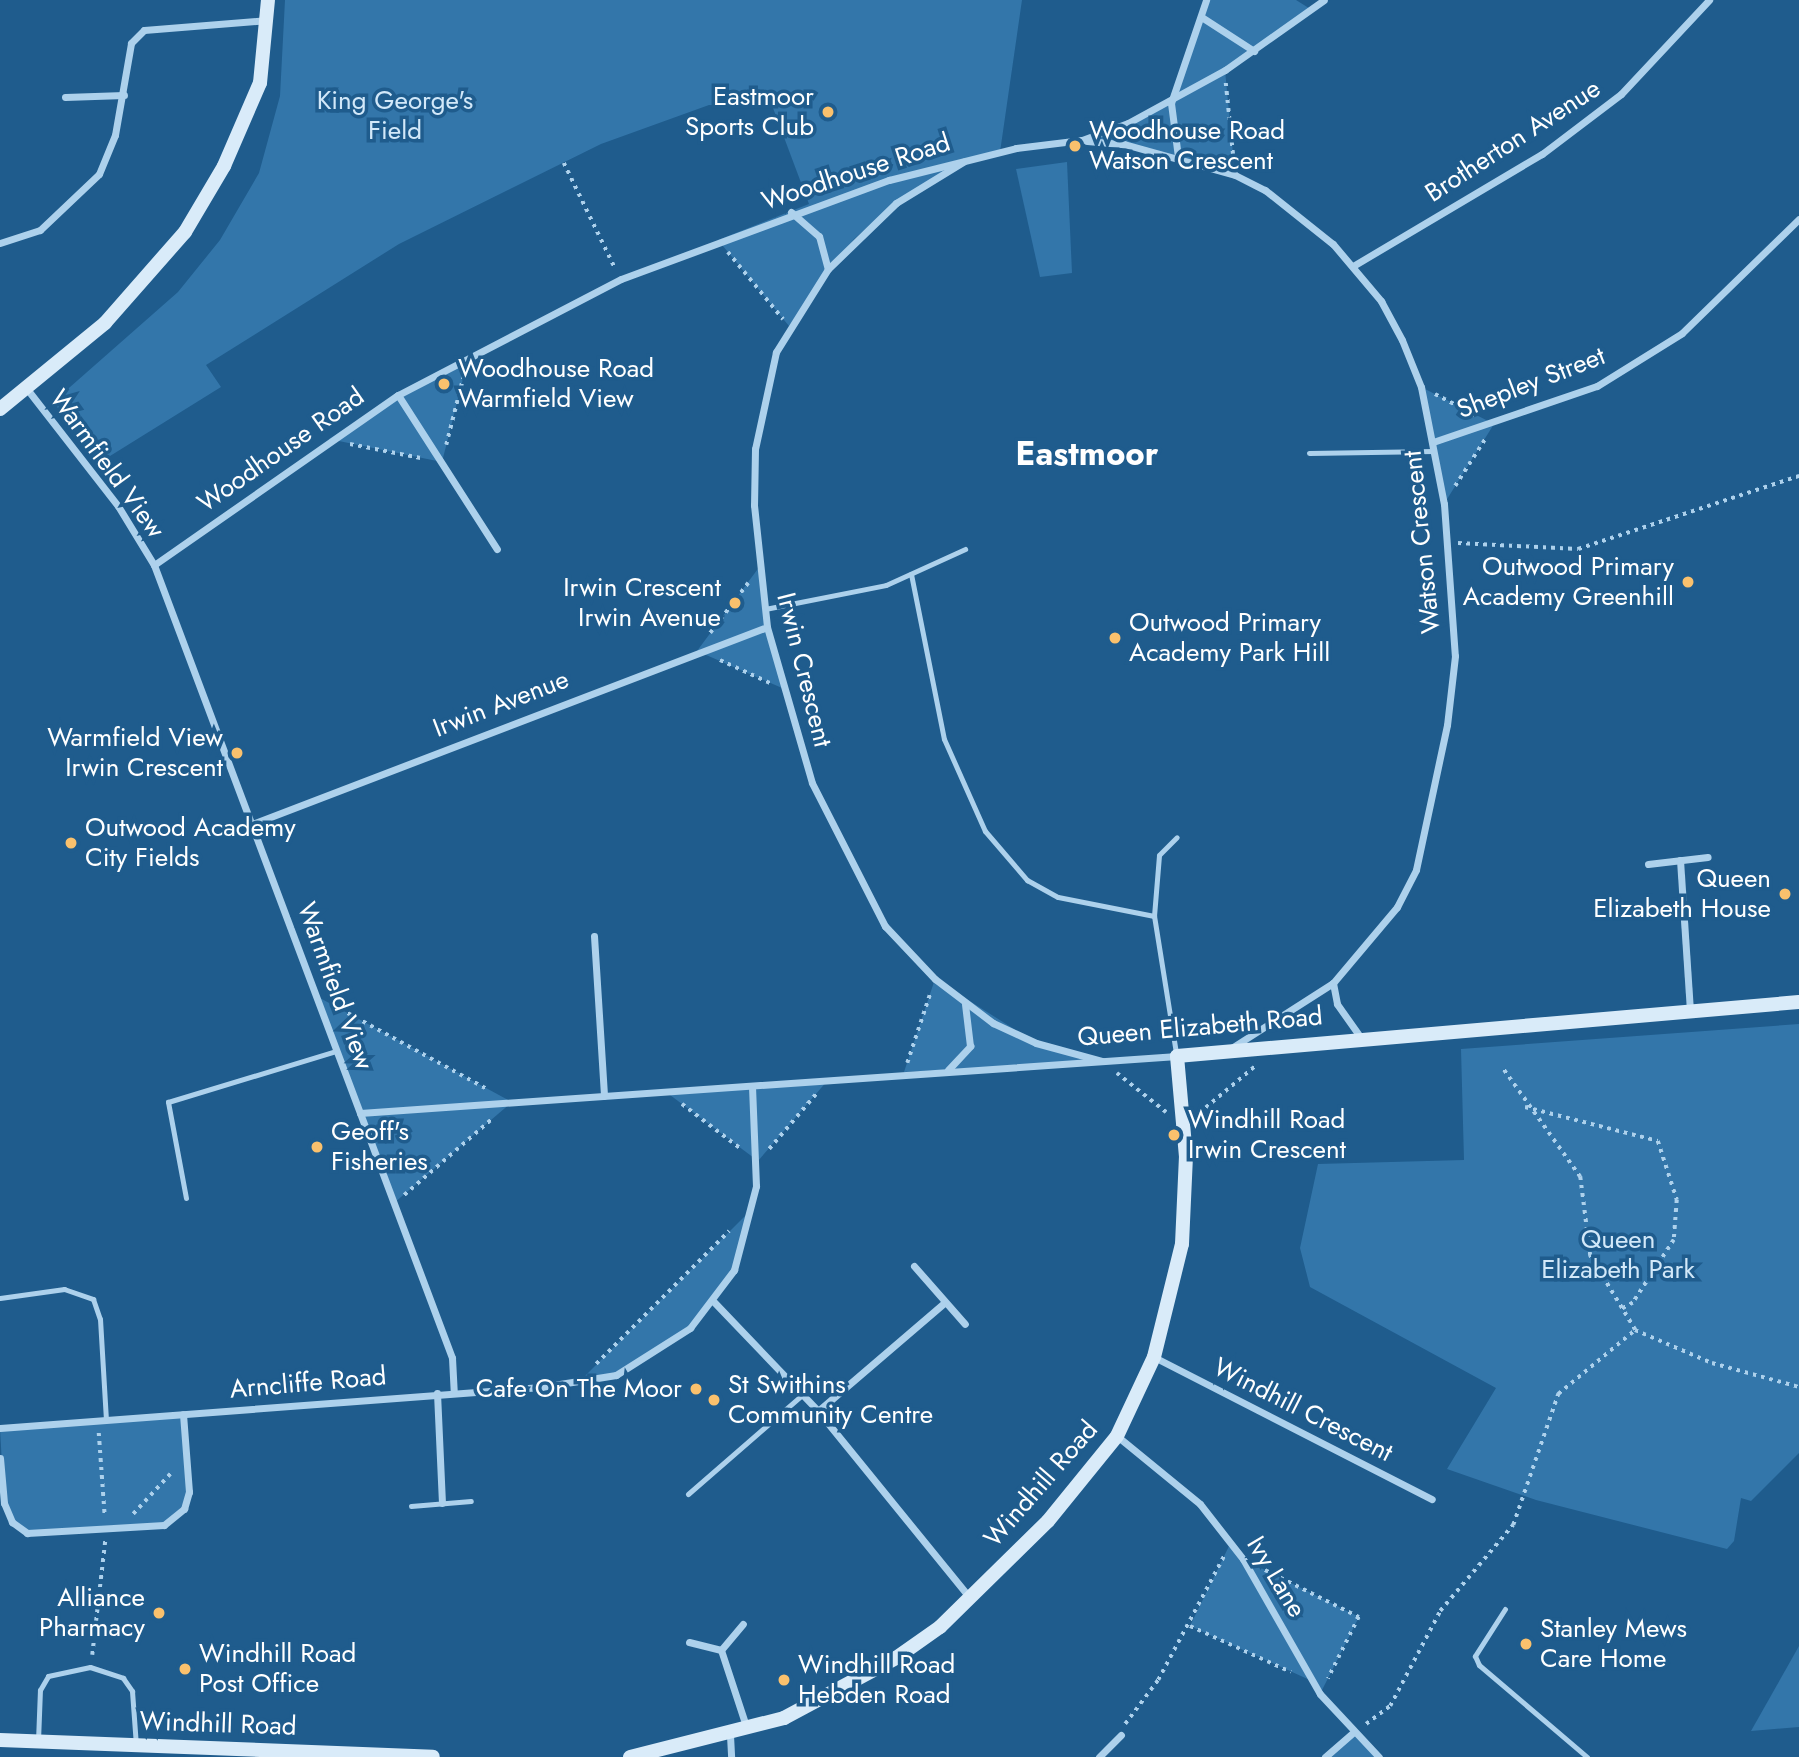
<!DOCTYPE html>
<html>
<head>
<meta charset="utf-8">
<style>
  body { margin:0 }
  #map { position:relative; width:1799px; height:1757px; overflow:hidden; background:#1f5c8d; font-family:Jost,sans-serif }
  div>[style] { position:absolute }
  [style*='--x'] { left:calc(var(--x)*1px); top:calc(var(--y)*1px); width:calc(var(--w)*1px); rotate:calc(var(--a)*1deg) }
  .green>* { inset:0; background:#3376aa }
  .path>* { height:3.5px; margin-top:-1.75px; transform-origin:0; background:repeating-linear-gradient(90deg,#add1ec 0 3.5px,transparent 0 8.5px) }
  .lane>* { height:5px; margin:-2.5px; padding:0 2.5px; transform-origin:2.5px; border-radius:2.5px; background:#add1ec }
  .street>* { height:7px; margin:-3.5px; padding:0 3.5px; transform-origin:3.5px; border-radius:3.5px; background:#add1ec }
  .secondary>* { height:14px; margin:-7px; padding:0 7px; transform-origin:7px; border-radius:7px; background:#d9ebf9 }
  .dots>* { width:19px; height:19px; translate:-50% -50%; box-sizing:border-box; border:4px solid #1f5c8d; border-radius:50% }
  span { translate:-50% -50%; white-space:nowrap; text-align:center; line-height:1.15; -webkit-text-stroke:7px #1f5c8d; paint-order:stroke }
  .poi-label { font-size:26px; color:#fff }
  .right { translate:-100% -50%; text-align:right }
  .left { translate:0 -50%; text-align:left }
  .park-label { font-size:26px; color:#d2e8f9 }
  .street-label { font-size:26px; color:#fff }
  .district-label { font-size:33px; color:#fff; font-weight:700 }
</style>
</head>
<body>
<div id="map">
  <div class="green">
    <i style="clip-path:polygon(285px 0,1022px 0,1000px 152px,969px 158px,896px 203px,854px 239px,789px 326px,718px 240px,809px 204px,773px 108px,709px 105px,601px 144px,399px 244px,206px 365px,221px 387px,102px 461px,53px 402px,178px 292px,220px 240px,259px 173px,280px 96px)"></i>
    <i style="clip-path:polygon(1206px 0,1296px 0,1312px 10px,1225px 70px,1235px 175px,1178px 157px,1082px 140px,1171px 103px)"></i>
    <i style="clip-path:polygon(1067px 162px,1072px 273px,1040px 277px,1016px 169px)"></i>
    <i style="clip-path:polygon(468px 359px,442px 462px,329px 439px,398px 395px)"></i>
    <i style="clip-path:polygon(1421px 387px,1494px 424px,1444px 504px)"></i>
    <i style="clip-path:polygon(760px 566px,767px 627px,782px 688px,697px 651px)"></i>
    <i style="clip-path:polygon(935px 979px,1036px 1043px,1102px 1061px,904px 1072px)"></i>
    <i style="clip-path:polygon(318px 997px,512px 1102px,394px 1203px)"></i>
    <i style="clip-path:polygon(1799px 1024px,1799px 1453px,1751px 1501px,1741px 1498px,1734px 1541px,1727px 1549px,1536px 1500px,1447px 1469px,1496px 1388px,1310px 1287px,1300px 1248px,1318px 1164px,1464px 1160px,1461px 1049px)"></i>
    <i style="clip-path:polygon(828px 1080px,758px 1161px,666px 1092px)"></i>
    <i style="clip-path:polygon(753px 1208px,734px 1270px,690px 1328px,616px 1375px,578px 1383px)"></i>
    <i style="clip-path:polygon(183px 1414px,189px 1492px,184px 1509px,164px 1525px,27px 1533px,12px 1522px,4px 1503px,0 1428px)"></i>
    <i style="clip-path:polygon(1231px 1542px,1243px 1559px,1359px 1617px,1320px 1694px,1312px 1681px,1190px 1626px)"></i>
    <i style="clip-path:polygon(1799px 1646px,1799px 1727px,1751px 1731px)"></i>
    <i style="clip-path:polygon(1353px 1733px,1379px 1757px,1325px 1757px)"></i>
  </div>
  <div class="path">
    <i style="--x:1226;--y:83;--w:79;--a:84.2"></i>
    <i style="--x:564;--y:163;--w:117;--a:64.1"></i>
    <i style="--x:728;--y:252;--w:87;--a:50.6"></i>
    <i style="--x:1435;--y:394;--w:45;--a:27.7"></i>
    <i style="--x:350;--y:444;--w:72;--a:11.2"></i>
    <i style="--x:446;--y:445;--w:73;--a:-75.8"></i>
    <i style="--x:1455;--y:486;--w:56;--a:-57.4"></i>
    <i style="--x:1458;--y:543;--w:120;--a:2.9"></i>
    <i style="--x:1578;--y:549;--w:233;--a:-18.3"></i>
    <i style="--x:710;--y:633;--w:63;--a:-52.8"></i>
    <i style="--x:720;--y:660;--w:55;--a:24.7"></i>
    <i style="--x:333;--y:1005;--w:178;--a:28.6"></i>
    <i style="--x:907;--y:1063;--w:76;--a:-71.6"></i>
    <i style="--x:1117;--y:1073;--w:63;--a:38.5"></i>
    <i style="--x:682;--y:1104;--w:73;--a:37.2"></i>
    <i style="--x:1525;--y:1107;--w:137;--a:14.3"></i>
    <i style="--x:1658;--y:1141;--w:62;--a:72.1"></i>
    <i style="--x:1677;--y:1200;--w:40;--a:94.3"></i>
    <i style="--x:1674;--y:1240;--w:75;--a:123.1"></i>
    <i style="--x:1633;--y:1303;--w:13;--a:151"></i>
    <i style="--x:1199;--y:1113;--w:72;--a:-39.9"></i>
    <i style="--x:769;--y:1149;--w:72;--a:-49.5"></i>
    <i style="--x:404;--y:1195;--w:118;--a:-40.9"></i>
    <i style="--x:1635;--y:1330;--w:84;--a:23.2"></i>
    <i style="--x:1712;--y:1363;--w:90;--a:15.4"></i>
    <i style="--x:596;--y:1364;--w:188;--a:-45"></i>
    <i style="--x:99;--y:1433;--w:83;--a:85.9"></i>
    <i style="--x:133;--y:1514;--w:59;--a:-47.1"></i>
    <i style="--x:1265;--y:1570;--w:105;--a:26.6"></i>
    <i style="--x:1359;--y:1617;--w:69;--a:116.6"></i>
    <i style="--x:1190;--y:1626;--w:111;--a:24.5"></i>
    <i style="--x:92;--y:1655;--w:115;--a:-83.5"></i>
    <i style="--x:1125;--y:1724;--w:55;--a:-53.1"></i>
    <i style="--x:1158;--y:1680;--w:140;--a:-62"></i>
    <i style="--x:1366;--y:1724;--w:30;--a:-37"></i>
    <i style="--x:1390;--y:1706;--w:107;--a:-62.2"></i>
    <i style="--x:1440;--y:1611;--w:113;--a:-49.7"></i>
    <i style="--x:1513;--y:1525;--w:139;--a:-71"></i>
    <i style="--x:1558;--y:1394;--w:100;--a:-39.7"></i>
    <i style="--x:1635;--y:1330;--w:87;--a:-121.3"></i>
    <i style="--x:1590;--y:1256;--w:80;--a:-97.2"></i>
    <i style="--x:1580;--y:1177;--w:133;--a:-125.5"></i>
  </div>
  <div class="lane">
    <i style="--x:1309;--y:453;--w:125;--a:-0.9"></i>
    <i style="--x:911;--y:574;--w:168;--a:78.7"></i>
    <i style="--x:944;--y:739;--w:101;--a:66"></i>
    <i style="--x:985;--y:831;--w:65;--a:49.4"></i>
    <i style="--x:1027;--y:880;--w:35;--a:29"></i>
    <i style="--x:1058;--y:897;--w:98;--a:11.2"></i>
    <i style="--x:765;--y:609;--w:123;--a:-11.2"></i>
    <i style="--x:886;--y:585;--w:87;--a:-24.5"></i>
    <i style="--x:1176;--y:1053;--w:139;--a:-99.1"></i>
    <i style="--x:1154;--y:916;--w:61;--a:-85.3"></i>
    <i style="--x:1159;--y:855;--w:25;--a:-45"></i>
    <i style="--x:186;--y:1198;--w:98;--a:-100.6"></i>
    <i style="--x:168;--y:1102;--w:176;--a:-16.9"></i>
    <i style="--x:0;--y:1298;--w:65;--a:-8"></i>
    <i style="--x:64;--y:1289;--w:31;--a:19"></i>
    <i style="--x:93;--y:1299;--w:21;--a:71"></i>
    <i style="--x:100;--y:1319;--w:100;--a:86.6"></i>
    <i style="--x:688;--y:1494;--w:152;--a:-41"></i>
    <i style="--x:411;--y:1506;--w:60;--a:-4.8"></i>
    <i style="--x:1505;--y:1609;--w:56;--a:122.6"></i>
    <i style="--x:1475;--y:1656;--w:10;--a:66"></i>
    <i style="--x:1479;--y:1665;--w:142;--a:40.4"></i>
    <i style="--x:38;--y:1741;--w:51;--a:-87.8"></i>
    <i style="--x:40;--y:1690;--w:16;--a:-60"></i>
    <i style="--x:48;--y:1676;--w:43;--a:-12.1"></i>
    <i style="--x:90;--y:1667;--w:35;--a:18"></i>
    <i style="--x:123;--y:1678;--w:16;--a:55"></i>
    <i style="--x:132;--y:1691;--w:54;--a:85.8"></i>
  </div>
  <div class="street">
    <i style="--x:1203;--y:18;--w:61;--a:32.9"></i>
    <i style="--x:65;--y:97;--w:59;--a:-1.9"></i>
    <i style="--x:1087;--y:141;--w:37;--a:5"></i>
    <i style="--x:1124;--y:144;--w:115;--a:15.6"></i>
    <i style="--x:1235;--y:175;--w:34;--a:27"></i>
    <i style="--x:1265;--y:190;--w:87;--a:38.5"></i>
    <i style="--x:1333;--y:244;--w:75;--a:49.9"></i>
    <i style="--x:1381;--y:301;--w:44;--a:61.7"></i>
    <i style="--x:1402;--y:340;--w:51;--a:68"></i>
    <i style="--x:1421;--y:387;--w:119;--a:78.9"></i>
    <i style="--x:1444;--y:504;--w:152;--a:85.9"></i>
    <i style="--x:1455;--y:656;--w:69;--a:96.6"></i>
    <i style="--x:1447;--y:725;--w:148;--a:102.1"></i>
    <i style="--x:1416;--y:870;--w:42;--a:117.2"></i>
    <i style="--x:1397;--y:907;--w:99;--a:130.1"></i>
    <i style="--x:1333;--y:983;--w:119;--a:147.4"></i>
    <i style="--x:1178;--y:157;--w:54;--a:-97.4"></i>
    <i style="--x:1171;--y:103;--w:109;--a:-71.2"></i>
    <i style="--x:791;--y:212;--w:37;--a:41"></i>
    <i style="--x:819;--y:236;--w:34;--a:75"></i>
    <i style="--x:828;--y:269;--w:98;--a:122.1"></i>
    <i style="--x:776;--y:352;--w:99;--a:102.2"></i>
    <i style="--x:755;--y:449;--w:56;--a:91"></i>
    <i style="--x:754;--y:505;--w:123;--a:83.9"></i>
    <i style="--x:767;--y:627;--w:162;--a:73.9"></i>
    <i style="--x:812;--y:783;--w:161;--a:63"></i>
    <i style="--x:885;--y:926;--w:73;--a:46.7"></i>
    <i style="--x:935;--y:979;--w:73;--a:37.2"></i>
    <i style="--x:993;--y:1023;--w:47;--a:24.9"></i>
    <i style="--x:1036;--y:1043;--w:68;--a:15.3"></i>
    <i style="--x:0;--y:243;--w:42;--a:-18"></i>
    <i style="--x:40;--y:230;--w:81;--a:-43.5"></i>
    <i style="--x:99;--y:174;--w:42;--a:-67.7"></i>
    <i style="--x:115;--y:135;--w:93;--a:-80.1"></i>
    <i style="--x:131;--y:43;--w:18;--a:-45"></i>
    <i style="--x:144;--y:30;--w:124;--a:-4.6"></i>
    <i style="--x:1353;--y:266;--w:220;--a:-30.7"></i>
    <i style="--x:1542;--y:154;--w:99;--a:-37.2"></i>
    <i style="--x:1621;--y:94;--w:129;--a:-46.9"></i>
    <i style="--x:828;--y:269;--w:95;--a:-44.1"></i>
    <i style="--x:896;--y:203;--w:79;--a:-31.5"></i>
    <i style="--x:27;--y:389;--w:148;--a:52.1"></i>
    <i style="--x:118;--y:506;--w:69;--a:58.6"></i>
    <i style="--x:154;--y:565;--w:847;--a:69.4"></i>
    <i style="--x:452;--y:1358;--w:34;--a:87"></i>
    <i style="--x:398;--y:395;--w:183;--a:57.3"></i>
    <i style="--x:1433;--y:442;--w:173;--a:-18.9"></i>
    <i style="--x:1597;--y:386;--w:100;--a:-31.9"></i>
    <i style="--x:1682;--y:333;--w:163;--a:-44.3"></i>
    <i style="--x:154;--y:565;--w:297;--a:-34.9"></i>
    <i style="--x:398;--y:395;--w:251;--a:-27.5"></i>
    <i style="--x:621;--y:279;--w:286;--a:-20.3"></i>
    <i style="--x:889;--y:180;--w:131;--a:-14.1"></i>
    <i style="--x:1016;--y:148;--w:66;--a:-6.9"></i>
    <i style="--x:1082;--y:140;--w:49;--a:-20.3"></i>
    <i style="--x:1128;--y:123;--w:111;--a:-28.7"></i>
    <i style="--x:1225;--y:70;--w:121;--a:-35.3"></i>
    <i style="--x:252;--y:824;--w:551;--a:-20.93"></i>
    <i style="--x:1680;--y:860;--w:150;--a:86.2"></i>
    <i style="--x:1648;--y:864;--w:60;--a:-6.7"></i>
    <i style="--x:594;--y:936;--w:160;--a:86.4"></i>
    <i style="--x:1333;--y:983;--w:21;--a:79"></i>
    <i style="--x:1337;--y:1004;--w:42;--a:54.8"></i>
    <i style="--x:948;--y:1070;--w:33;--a:-47"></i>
    <i style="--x:970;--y:1046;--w:42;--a:-96.8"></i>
    <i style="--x:360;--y:1113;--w:819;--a:-3.99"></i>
    <i style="--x:914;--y:1266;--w:77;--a:48.7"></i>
    <i style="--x:714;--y:1302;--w:151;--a:46.3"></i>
    <i style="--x:818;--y:1411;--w:241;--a:50.9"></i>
    <i style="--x:1154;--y:1357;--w:312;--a:27.1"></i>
    <i style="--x:437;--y:1393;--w:110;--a:87.4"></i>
    <i style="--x:818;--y:1411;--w:166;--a:-40.6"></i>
    <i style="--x:0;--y:1428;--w:543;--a:-4.33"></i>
    <i style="--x:541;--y:1387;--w:76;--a:-9.1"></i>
    <i style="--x:616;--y:1375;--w:88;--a:-32.4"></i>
    <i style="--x:690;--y:1328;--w:73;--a:-52.8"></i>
    <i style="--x:734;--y:1270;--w:87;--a:-75.3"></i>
    <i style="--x:756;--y:1186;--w:99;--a:-92.3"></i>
    <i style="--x:1117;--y:1436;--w:107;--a:39.3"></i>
    <i style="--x:1200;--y:1504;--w:70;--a:52"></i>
    <i style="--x:1243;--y:1559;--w:155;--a:60.3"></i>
    <i style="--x:1320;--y:1694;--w:86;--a:46.9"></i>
    <i style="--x:0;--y:1458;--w:45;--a:84.9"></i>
    <i style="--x:4;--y:1503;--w:21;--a:67"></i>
    <i style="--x:12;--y:1522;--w:19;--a:36"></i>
    <i style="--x:27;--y:1533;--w:137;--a:-3.3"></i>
    <i style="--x:164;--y:1525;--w:26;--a:-39"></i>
    <i style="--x:184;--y:1509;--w:18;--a:-74"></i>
    <i style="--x:189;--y:1492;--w:78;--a:-94.4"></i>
    <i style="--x:689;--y:1642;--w:33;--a:14"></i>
    <i style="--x:721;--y:1650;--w:34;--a:-50"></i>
    <i style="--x:721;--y:1650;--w:83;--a:71.8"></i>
    <i style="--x:730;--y:1735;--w:22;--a:87"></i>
    <i style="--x:1099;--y:1757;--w:31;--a:-45"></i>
    <i style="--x:1325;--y:1757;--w:37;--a:-41"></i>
  </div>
  <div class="secondary">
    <i style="--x:0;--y:409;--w:136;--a:-39.3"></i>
    <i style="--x:105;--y:323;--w:121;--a:-48.7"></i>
    <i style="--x:185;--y:232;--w:77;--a:-59.4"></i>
    <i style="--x:224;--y:166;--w:90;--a:-66.6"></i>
    <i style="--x:260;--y:83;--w:83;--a:-84.5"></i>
    <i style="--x:0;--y:1740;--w:433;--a:2.2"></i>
    <i style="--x:630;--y:1757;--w:159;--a:-14.2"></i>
    <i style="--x:784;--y:1718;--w:127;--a:-28.2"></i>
    <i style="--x:896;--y:1658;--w:54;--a:-35.2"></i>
    <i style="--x:940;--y:1627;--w:151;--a:-44.5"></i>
    <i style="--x:1048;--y:1521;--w:109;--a:-50.9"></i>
    <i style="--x:1117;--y:1436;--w:87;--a:-64.9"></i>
    <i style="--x:1154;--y:1357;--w:116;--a:-76.1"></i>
    <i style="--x:1182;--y:1244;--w:87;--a:-87.4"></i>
    <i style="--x:1186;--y:1157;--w:101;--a:-95.1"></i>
    <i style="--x:1177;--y:1056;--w:624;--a:-4.96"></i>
  </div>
  <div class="dots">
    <i style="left:828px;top:112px;background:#fac16d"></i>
    <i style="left:1075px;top:146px;background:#fac16d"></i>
    <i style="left:444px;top:384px;background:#fac16d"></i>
    <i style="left:1688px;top:582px;background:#fac16d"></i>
    <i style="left:735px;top:603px;background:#fac16d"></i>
    <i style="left:1115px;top:638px;background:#fac16d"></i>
    <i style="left:237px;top:753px;background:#fac16d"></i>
    <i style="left:71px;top:843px;background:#fac16d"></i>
    <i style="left:1785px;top:894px;background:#fac16d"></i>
    <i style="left:1174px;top:1135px;background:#fac16d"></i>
    <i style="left:317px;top:1147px;background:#fac16d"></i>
    <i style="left:696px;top:1389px;background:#fac16d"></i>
    <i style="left:714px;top:1400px;background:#fac16d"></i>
    <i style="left:159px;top:1613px;background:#fac16d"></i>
    <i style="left:1526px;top:1644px;background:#fac16d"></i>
    <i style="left:185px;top:1669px;background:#fac16d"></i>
    <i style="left:784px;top:1680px;background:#fac16d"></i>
  </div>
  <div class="poi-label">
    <span class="right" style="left:814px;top:112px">Eastmoor<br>Sports Club</span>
    <span class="left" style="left:1089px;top:146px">Woodhouse Road<br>Watson Crescent</span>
    <span class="left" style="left:458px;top:384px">Woodhouse Road<br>Warmfield View</span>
    <span class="right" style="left:1674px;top:582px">Outwood Primary<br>Academy Greenhill</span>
    <span class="right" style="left:721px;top:603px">Irwin Crescent<br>Irwin Avenue</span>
    <span class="left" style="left:1129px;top:638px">Outwood Primary<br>Academy Park Hill</span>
    <span class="right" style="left:223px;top:753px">Warmfield View<br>Irwin Crescent</span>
    <span class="left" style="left:85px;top:843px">Outwood Academy<br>City Fields</span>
    <span class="right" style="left:1771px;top:894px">Queen<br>Elizabeth House</span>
    <span class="left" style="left:1188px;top:1135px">Windhill Road<br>Irwin Crescent</span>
    <span class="left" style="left:331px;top:1147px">Geoff's<br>Fisheries</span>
    <span class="left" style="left:728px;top:1400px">St Swithins<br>Community Centre</span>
    <span class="right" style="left:682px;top:1389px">Cafe On The Moor</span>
    <span class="right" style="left:145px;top:1613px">Alliance<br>Pharmacy</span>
    <span class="left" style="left:1540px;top:1644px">Stanley Mews<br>Care Home</span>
    <span class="left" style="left:199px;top:1669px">Windhill Road<br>Post Office</span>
    <span class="left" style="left:798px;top:1680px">Windhill Road<br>Hebden Road</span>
  </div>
  <div class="park-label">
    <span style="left:395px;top:116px">King George's<br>Field</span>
    <span style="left:1618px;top:1255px">Queen<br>Elizabeth Park</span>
  </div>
  <div class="street-label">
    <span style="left:1513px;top:141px;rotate:-33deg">Brotherton Avenue</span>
    <span style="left:856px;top:172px;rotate:-18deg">Woodhouse Road</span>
    <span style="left:1531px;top:383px;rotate:-21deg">Shepley Street</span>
    <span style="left:281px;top:450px;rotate:-35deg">Woodhouse Road</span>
    <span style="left:107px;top:464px;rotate:54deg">Warmfield View</span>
    <span style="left:1422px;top:542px;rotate:-96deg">Watson Crescent</span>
    <span style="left:804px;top:670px;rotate:76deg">Irwin Crescent</span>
    <span style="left:501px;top:704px;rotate:-21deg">Irwin Avenue</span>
    <span style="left:335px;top:986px;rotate:70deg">Warmfield View</span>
    <span style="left:1200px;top:1027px;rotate:-5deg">Queen Elizabeth Road</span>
    <span style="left:308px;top:1383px;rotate:-5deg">Arncliffe Road</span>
    <span style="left:1303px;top:1410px;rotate:27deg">Windhill Crescent</span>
    <span style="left:1041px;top:1484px;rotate:-49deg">Windhill Road</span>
    <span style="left:1276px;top:1577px;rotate:59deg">Ivy Lane</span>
    <span style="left:218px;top:1724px;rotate:2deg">Windhill Road</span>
  </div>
  <div class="district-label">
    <span style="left:1087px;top:454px">Eastmoor</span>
  </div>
</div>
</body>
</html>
